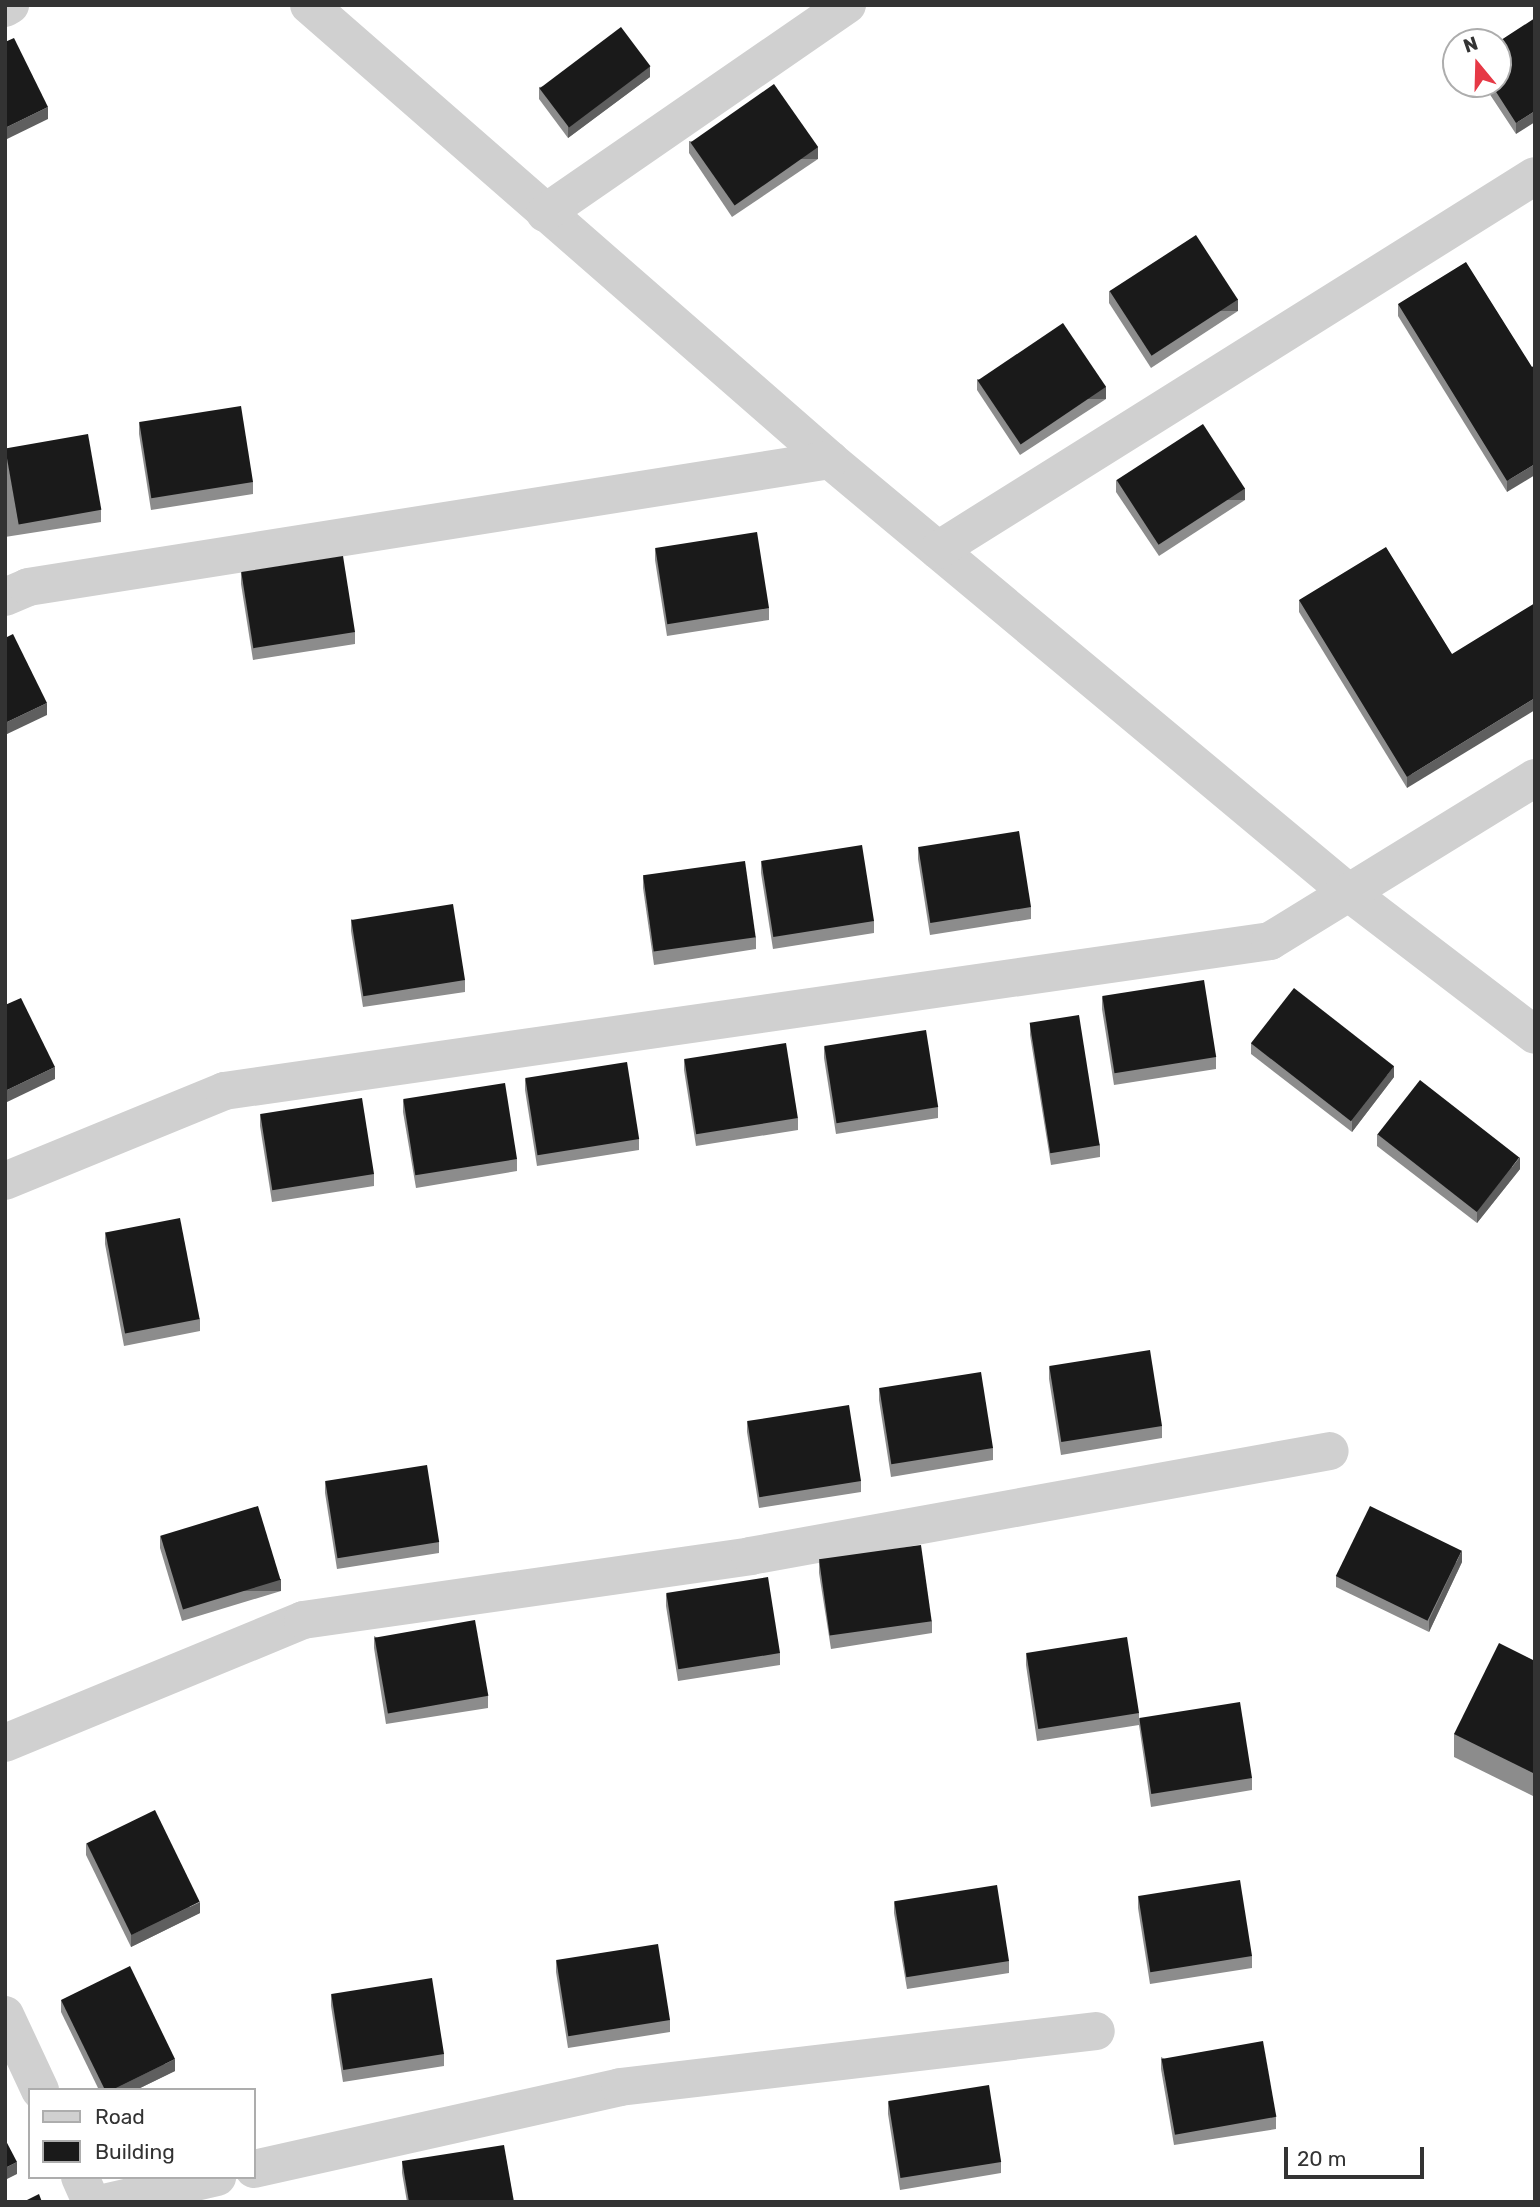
<!DOCTYPE html>
<html>
<head>
<meta charset="utf-8">
<style>
  body { margin:0 }
  #map { position:relative; width:1540px; height:2207px; overflow:hidden; background:#fff; font-family:Rubik,sans-serif }
  div>[style] { position:absolute }
  [style*='--x'] { left:calc(var(--x)*1px); top:calc(var(--y)*1px); width:calc(var(--w)*1px); rotate:calc(var(--a)*1deg) }
  .minor>* { height:38px; margin:-19px; padding:0 19px; transform-origin:19px; border-radius:19px; background:#d0d0d0 }
  .wall>* { inset:0; background:#8c8c8c }
  .shaded-wall>* { inset:0; background:#5f5f5f; transform-origin:0 0 }
  .building>* { inset:0; background:#1a1a1a; transform-origin:0 0 }
  span { translate:-50% -50%; white-space:nowrap; text-align:center; line-height:1.15; -webkit-text-stroke:7px #fff; paint-order:stroke }
  .frame { position:absolute; inset:0; border:7px solid #333; pointer-events:none }
  .legend { position:absolute; left:28px; top:2088px; width:228px; height:91px; box-sizing:border-box; background:#fff; border:2px solid #adadad; margin:0; padding:9px 12px; list-style:none; font-size:21px; color:#333 }
  .legend li { display:flex; align-items:center; gap:14px; height:35px }
  .legend b { width:35px; border:2px solid #adadad }
  .north { position:absolute; left:1442px; top:28px; width:70px; height:70px; box-sizing:border-box; background:#fff; border:2px solid #adadad; border-radius:50%; rotate:341deg; font-size:19px; font-weight:700; line-height:28px; text-align:center; color:#333 }
  .north::after { content:''; display:block; margin:auto; width:24px; height:32px; background:#e63946; clip-path:polygon(50% 0,100% 100%,50% 72%,0 100%) }
  .scale { position:absolute; left:1284px; top:2147px; width:140px; height:32px; box-sizing:border-box; border:4px solid #333; border-top:0; padding-left:9px; font-size:21px; line-height:24px; white-space:nowrap; color:#333; -webkit-text-stroke:5px #fff; paint-order:stroke }
</style>
</head>
<body>
<div id="map">
  <div class="minor">
    <i style="--x:309;--y:5;--w:692;--a:41.13"></i>
    <i style="--x:830;--y:460;--w:674;--a:39.83"></i>
    <i style="--x:1348;--y:892;--w:235;--a:37.4"></i>
    <i style="--x:5;--y:8;--w:6;--a:-31"></i>
    <i style="--x:545;--y:213;--w:367;--a:-34.6"></i>
    <i style="--x:938;--y:550;--w:704;--a:-32.07"></i>
    <i style="--x:5;--y:597;--w:25;--a:-23"></i>
    <i style="--x:28;--y:587;--w:812;--a:-9"></i>
    <i style="--x:5;--y:1181;--w:237;--a:-22.3"></i>
    <i style="--x:224;--y:1091;--w:1057;--a:-8.16"></i>
    <i style="--x:1270;--y:941;--w:311;--a:-31.6"></i>
    <i style="--x:5;--y:1743;--w:322;--a:-22.4"></i>
    <i style="--x:303;--y:1620;--w:452;--a:-8.1"></i>
    <i style="--x:750;--y:1556;--w:589;--a:-10.26"></i>
    <i style="--x:5;--y:2015;--w:83;--a:65"></i>
    <i style="--x:254;--y:2169;--w:375;--a:-12.6"></i>
    <i style="--x:620;--y:2087;--w:479;--a:-6.7"></i>
    <i style="--x:80;--y:2177;--w:27;--a:66"></i>
    <i style="--x:108;--y:2202;--w:112;--a:-12.9"></i>
  </div>
  <div class="wall">
    <i style="clip-path:polygon(1535px 18px,1516px 134px,1483px 84px,1498px 84px)"></i>
    <i style="clip-path:polygon(650px 77px,568px 138px,539px 99px,539px 87px)"></i>
    <i style="clip-path:polygon(689px 141px,818px 159px,732px 217px,689px 153px)"></i>
    <i style="clip-path:polygon(1109px 291px,1238px 311px,1151px 368px,1109px 303px)"></i>
    <i style="clip-path:polygon(1398px 304px,1532px 367px,1507px 492px,1398px 316px)"></i>
    <i style="clip-path:polygon(977px 379px,1106px 399px,1020px 455px,977px 390px)"></i>
    <i style="clip-path:polygon(139px 422px,253px 482px,253px 494px,151px 510px,139px 434px)"></i>
    <i style="clip-path:polygon(5px 447px,101px 510px,101px 522px,5px 537px)"></i>
    <i style="clip-path:polygon(1116px 480px,1245px 500px,1159px 556px,1116px 492px)"></i>
    <i style="clip-path:polygon(655px 548px,769px 608px,769px 620px,667px 636px,655px 560px)"></i>
    <i style="clip-path:polygon(241px 572px,355px 632px,355px 644px,253px 660px,241px 584px)"></i>
    <i style="clip-path:polygon(1299px 600px,1452px 654px,1407px 788px,1299px 612px)"></i>
    <i style="clip-path:polygon(918px 847px,1031px 907px,1031px 919px,930px 935px,918px 859px)"></i>
    <i style="clip-path:polygon(761px 861px,874px 921px,874px 933px,773px 949px,761px 873px)"></i>
    <i style="clip-path:polygon(643px 877px,756px 937px,756px 949px,654px 965px,643px 888px)"></i>
    <i style="clip-path:polygon(351px 919px,465px 980px,465px 992px,363px 1007px,351px 931px)"></i>
    <i style="clip-path:polygon(1102px 997px,1216px 1057px,1216px 1069px,1114px 1085px,1102px 1009px)"></i>
    <i style="clip-path:polygon(1030px 1023px,1100px 1145px,1100px 1157px,1051px 1165px,1030px 1035px)"></i>
    <i style="clip-path:polygon(1251px 1043px,1394px 1077px,1352px 1132px,1251px 1054px)"></i>
    <i style="clip-path:polygon(824px 1047px,938px 1107px,938px 1118px,836px 1134px,824px 1058px)"></i>
    <i style="clip-path:polygon(684px 1059px,798px 1118px,798px 1130px,696px 1146px,684px 1070px)"></i>
    <i style="clip-path:polygon(525px 1079px,639px 1139px,639px 1150px,537px 1166px,525px 1090px)"></i>
    <i style="clip-path:polygon(403px 1100px,517px 1159px,517px 1171px,416px 1188px,403px 1112px)"></i>
    <i style="clip-path:polygon(260px 1114px,374px 1174px,374px 1186px,272px 1202px,260px 1126px)"></i>
    <i style="clip-path:polygon(1377px 1134px,1520px 1169px,1477px 1223px,1377px 1146px)"></i>
    <i style="clip-path:polygon(105px 1232px,200px 1319px,200px 1331px,124px 1346px,105px 1244px)"></i>
    <i style="clip-path:polygon(1049px 1367px,1162px 1426px,1162px 1438px,1061px 1455px,1049px 1379px)"></i>
    <i style="clip-path:polygon(879px 1388px,993px 1448px,993px 1460px,891px 1477px,879px 1400px)"></i>
    <i style="clip-path:polygon(747px 1421px,861px 1481px,861px 1492px,759px 1508px,747px 1432px)"></i>
    <i style="clip-path:polygon(325px 1481px,439px 1542px,439px 1553px,337px 1569px,325px 1493px)"></i>
    <i style="clip-path:polygon(160px 1536px,281px 1591px,182px 1621px,160px 1548px)"></i>
    <i style="clip-path:polygon(819px 1561px,932px 1621px,932px 1633px,831px 1649px,819px 1573px)"></i>
    <i style="clip-path:polygon(1462px 1562px,1429px 1632px,1336px 1587px,1336px 1576px)"></i>
    <i style="clip-path:polygon(666px 1594px,780px 1653px,780px 1665px,678px 1681px,666px 1606px)"></i>
    <i style="clip-path:polygon(374px 1636px,488px 1696px,488px 1708px,386px 1724px,374px 1648px)"></i>
    <i style="clip-path:polygon(1026px 1653px,1139px 1713px,1139px 1719px,1252px 1778px,1252px 1790px,1151px 1807px,1139px 1725px,1037px 1741px,1026px 1665px)"></i>
    <i style="clip-path:polygon(1535px 1661px,1535px 1797px,1454px 1757px,1454px 1734px)"></i>
    <i style="clip-path:polygon(86px 1843px,200px 1913px,131px 1947px,86px 1855px)"></i>
    <i style="clip-path:polygon(1138px 1896px,1252px 1956px,1252px 1968px,1150px 1984px,1138px 1908px)"></i>
    <i style="clip-path:polygon(894px 1902px,1009px 1961px,1009px 1973px,907px 1989px,894px 1913px)"></i>
    <i style="clip-path:polygon(556px 1960px,670px 2020px,670px 2032px,568px 2048px,556px 1972px)"></i>
    <i style="clip-path:polygon(331px 1994px,444px 2054px,444px 2066px,343px 2082px,331px 2006px)"></i>
    <i style="clip-path:polygon(61px 2000px,175px 2071px,136px 2090px,99px 2090px,61px 2012px)"></i>
    <i style="clip-path:polygon(1161px 2057px,1276px 2117px,1276px 2129px,1174px 2145px,1161px 2069px)"></i>
    <i style="clip-path:polygon(888px 2102px,1001px 2162px,1001px 2173px,900px 2190px,888px 2114px)"></i>
    <i style="clip-path:polygon(402px 2161px,514px 2202px,407px 2202px,402px 2173px)"></i>
  </div>
  <div class="shaded-wall">
    <i style="clip-path:polygon(650px 66px,650px 77px,568px 138px,568px 126px)"></i>
    <i style="clip-path:polygon(48px 107px,48px 119px,5px 140px,5px 128px)"></i>
    <i style="clip-path:polygon(1535px 111px,1535px 122px,1516px 134px,1516px 123px)"></i>
    <i style="left:818px;top:147px;width:12px;height:104px;rotate:90deg"></i>
    <i style="left:1238px;top:299px;width:12px;height:104px;rotate:90deg"></i>
    <i style="left:1106px;top:387px;width:12px;height:103px;rotate:90deg"></i>
    <i style="clip-path:polygon(1535px 464px,1535px 475px,1507px 492px,1507px 481px)"></i>
    <i style="left:1245px;top:488px;width:12px;height:103px;rotate:90deg"></i>
    <i style="clip-path:polygon(1535px 698px,1535px 710px,1407px 788px,1407px 777px)"></i>
    <i style="clip-path:polygon(47px 703px,47px 715px,5px 735px,5px 723px)"></i>
    <i style="clip-path:polygon(1394px 1066px,1394px 1077px,1352px 1132px,1352px 1120px)"></i>
    <i style="clip-path:polygon(55px 1067px,55px 1079px,5px 1103px,5px 1091px)"></i>
    <i style="clip-path:polygon(1520px 1157px,1520px 1169px,1477px 1223px,1477px 1211px)"></i>
    <i style="clip-path:polygon(1462px 1550px,1462px 1562px,1429px 1632px,1429px 1620px)"></i>
    <i style="left:281px;top:1579px;width:12px;height:103px;rotate:90deg"></i>
    <i style="clip-path:polygon(200px 1902px,200px 1913px,131px 1947px,131px 1935px)"></i>
    <i style="clip-path:polygon(175px 2059px,175px 2071px,136px 2090px,112px 2090px)"></i>
    <i style="clip-path:polygon(17px 2162px,17px 2174px,5px 2180px,5px 2168px)"></i>
  </div>
  <div class="building">
    <i style="clip-path:polygon(1535px 18px,1535px 111px,1516px 123px,1491px 84px,1498px 84px,1498px 42px)"></i>
    <i style="left:621px;top:27px;width:49px;height:102px;rotate:53deg"></i>
    <i style="clip-path:polygon(14px 38px,48px 107px,5px 128px,5px 42px)"></i>
    <i style="left:774px;top:84px;width:77px;height:102px;rotate:55deg"></i>
    <i style="left:1196px;top:235px;width:77px;height:103px;rotate:57deg"></i>
    <i style="clip-path:polygon(1466px 262px,1532px 367px,1535px 365px,1535px 464px,1507px 481px,1398px 304px)"></i>
    <i style="left:1063px;top:323px;width:77px;height:103px;rotate:56deg"></i>
    <i style="left:241px;top:406px;width:77px;height:103px;rotate:81deg"></i>
    <i style="left:1203px;top:424px;width:77px;height:103px;rotate:57deg"></i>
    <i style="left:88px;top:434px;width:77px;height:84px;rotate:80deg"></i>
    <i style="left:757px;top:532px;width:77px;height:103px;rotate:81deg"></i>
    <i style="clip-path:polygon(1386px 547px,1452px 654px,1535px 603px,1535px 698px,1407px 777px,1299px 600px)"></i>
    <i style="left:343px;top:556px;width:77px;height:103px;rotate:81deg"></i>
    <i style="clip-path:polygon(13px 634px,47px 703px,5px 723px,5px 638px)"></i>
    <i style="left:1019px;top:831px;width:77px;height:102px;rotate:81deg"></i>
    <i style="left:862px;top:845px;width:77px;height:102px;rotate:81deg"></i>
    <i style="left:745px;top:861px;width:77px;height:103px;rotate:82deg"></i>
    <i style="left:453px;top:904px;width:77px;height:103px;rotate:81deg"></i>
    <i style="left:1204px;top:980px;width:78px;height:103px;rotate:81deg"></i>
    <i style="left:1294px;top:988px;width:127px;height:70px;rotate:38deg"></i>
    <i style="clip-path:polygon(21px 998px,55px 1067px,5px 1091px,5px 1005px)"></i>
    <i style="left:1079px;top:1015px;width:132px;height:50px;rotate:81deg"></i>
    <i style="left:926px;top:1030px;width:78px;height:103px;rotate:81deg"></i>
    <i style="left:786px;top:1043px;width:76px;height:103px;rotate:81deg"></i>
    <i style="left:627px;top:1062px;width:78px;height:103px;rotate:81deg"></i>
    <i style="left:1420px;top:1080px;width:126px;height:69px;rotate:38deg"></i>
    <i style="left:505px;top:1083px;width:77px;height:103px;rotate:81deg"></i>
    <i style="left:362px;top:1098px;width:77px;height:103px;rotate:81deg"></i>
    <i style="left:180px;top:1218px;width:103px;height:76px;rotate:79deg"></i>
    <i style="left:1150px;top:1350px;width:77px;height:102px;rotate:81deg"></i>
    <i style="left:981px;top:1372px;width:77px;height:103px;rotate:81deg"></i>
    <i style="left:849px;top:1405px;width:77px;height:103px;rotate:81deg"></i>
    <i style="left:427px;top:1465px;width:78px;height:103px;rotate:81deg"></i>
    <i style="left:258px;top:1506px;width:77px;height:102px;rotate:73deg"></i>
    <i style="left:1370px;top:1506px;width:102px;height:78px;rotate:26deg"></i>
    <i style="left:921px;top:1545px;width:77px;height:103px;rotate:82deg"></i>
    <i style="left:768px;top:1577px;width:77px;height:103px;rotate:81deg"></i>
    <i style="left:475px;top:1620px;width:77px;height:102px;rotate:80deg"></i>
    <i style="left:1127px;top:1637px;width:77px;height:102px;rotate:81deg"></i>
    <i style="clip-path:polygon(1499px 1643px,1535px 1661px,1535px 1774px,1454px 1734px)"></i>
    <i style="left:1240px;top:1702px;width:77px;height:102px;rotate:81deg"></i>
    <i style="left:155px;top:1810px;width:102px;height:76px;rotate:64deg"></i>
    <i style="left:1240px;top:1880px;width:77px;height:103px;rotate:81deg"></i>
    <i style="left:997px;top:1885px;width:77px;height:104px;rotate:81deg"></i>
    <i style="left:658px;top:1944px;width:77px;height:103px;rotate:81deg"></i>
    <i style="clip-path:polygon(130px 1966px,175px 2059px,112px 2090px,105px 2090px,61px 2000px)"></i>
    <i style="left:432px;top:1978px;width:77px;height:102px;rotate:81deg"></i>
    <i style="left:1263px;top:2041px;width:77px;height:103px;rotate:80deg"></i>
    <i style="left:989px;top:2085px;width:78px;height:102px;rotate:81deg"></i>
    <i style="clip-path:polygon(5px 2139px,17px 2162px,5px 2168px)"></i>
    <i style="clip-path:polygon(504px 2145px,514px 2202px,409px 2202px,402px 2161px)"></i>
    <i style="clip-path:polygon(39px 2194px,42px 2202px,23px 2202px)"></i>
  </div>
  <div class="frame"></div>
  <ul class="legend">
  <li><b style="height:9px;background:#d0d0d0"></b>Road</li>
  <li><b style="height:19px;background:#1a1a1a"></b>Building</li>
  </ul>
  <div class="north">N</div>
  <div class="scale">20 m</div>
</div>
</body>
</html>
